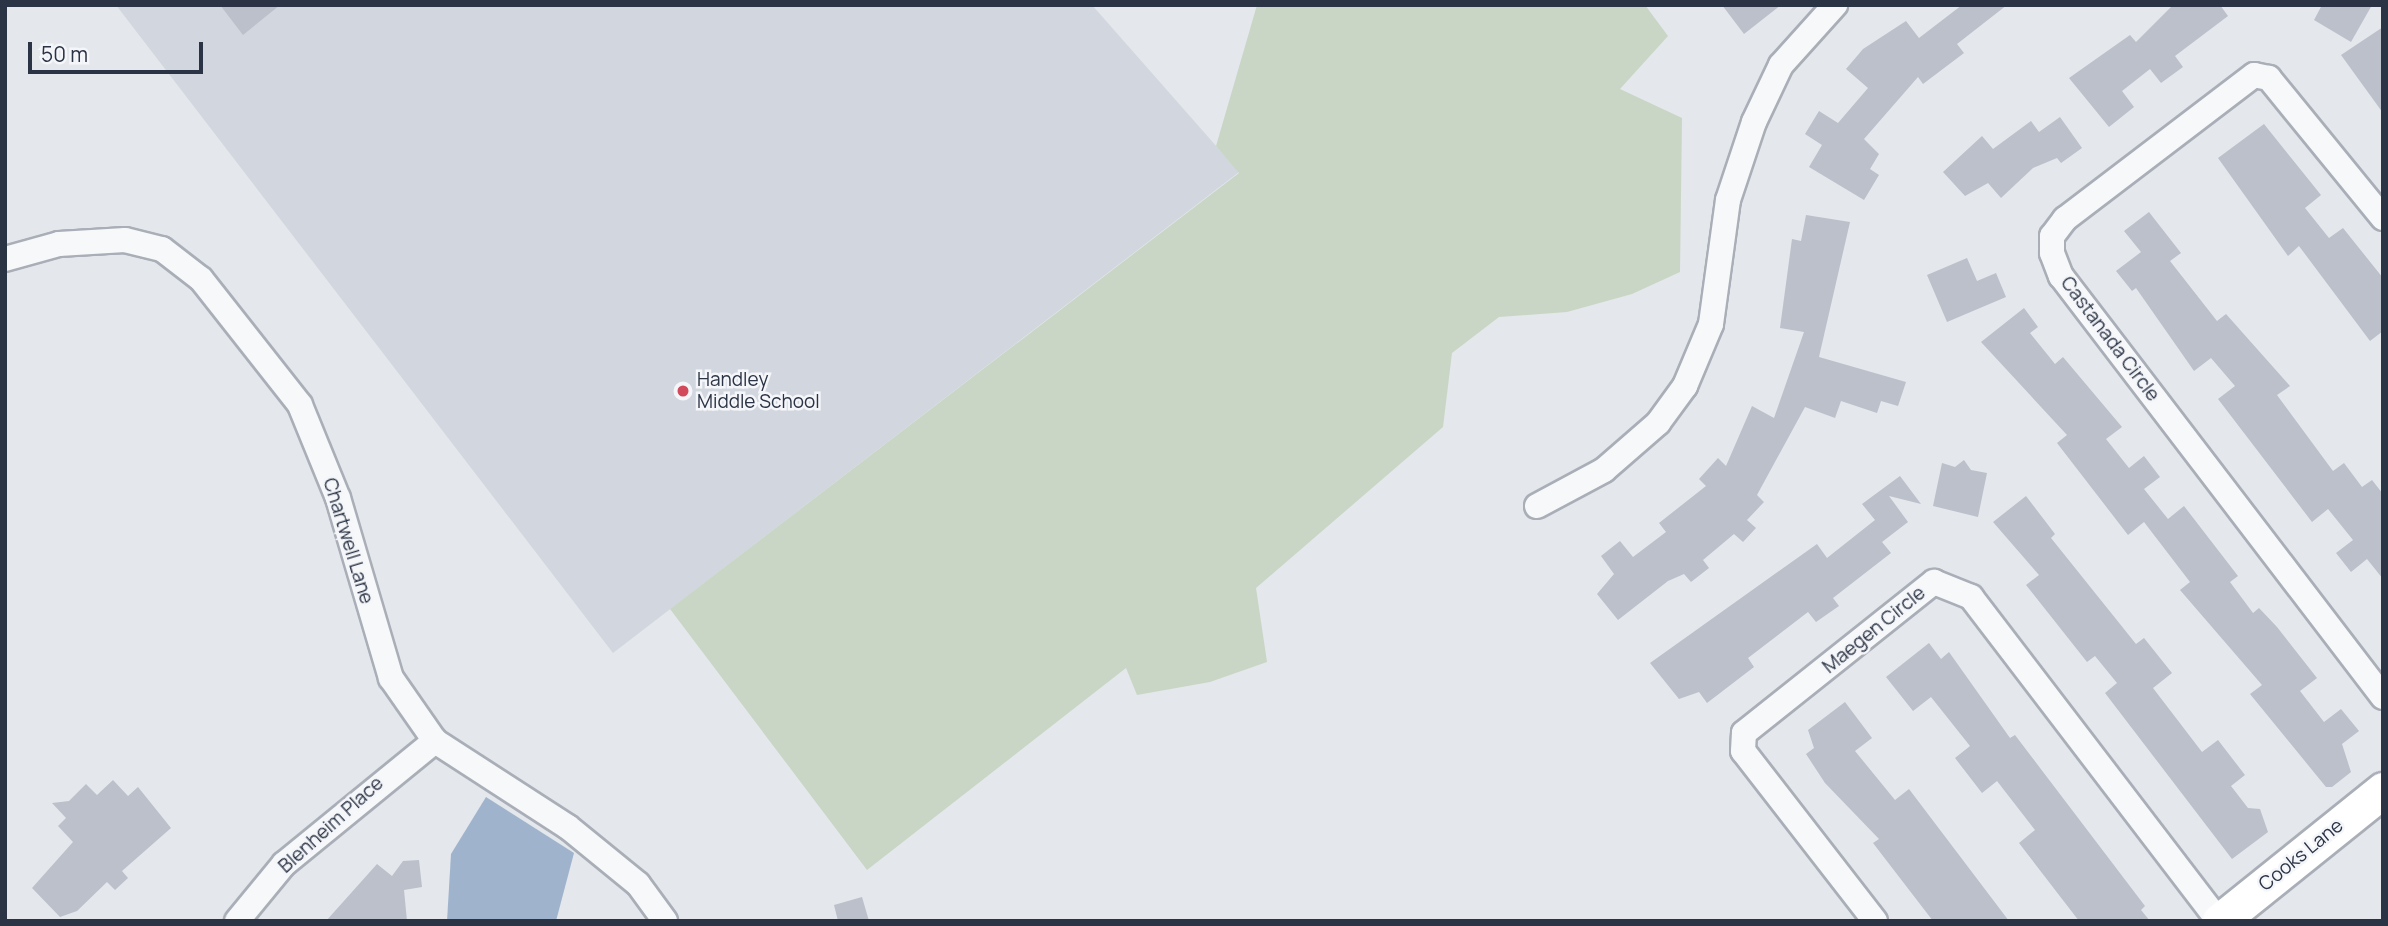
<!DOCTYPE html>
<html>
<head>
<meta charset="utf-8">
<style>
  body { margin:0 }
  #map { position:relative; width:2388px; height:926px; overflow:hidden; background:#e4e7ec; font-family:Manrope,sans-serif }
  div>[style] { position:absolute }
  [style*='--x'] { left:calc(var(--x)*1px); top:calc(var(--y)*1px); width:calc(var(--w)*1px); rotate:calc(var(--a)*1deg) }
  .built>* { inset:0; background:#d2d6de }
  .green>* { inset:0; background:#c9d6c5 }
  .water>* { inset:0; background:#9fb4cc }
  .building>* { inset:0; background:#bbc0ca }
  .roads { filter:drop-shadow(2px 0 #a9aeb7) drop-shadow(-2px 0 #a9aeb7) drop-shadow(0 2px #a9aeb7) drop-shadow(0 -2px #a9aeb7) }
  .minor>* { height:24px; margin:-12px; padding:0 12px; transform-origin:12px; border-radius:12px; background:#f7f8fa }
  .secondary>* { height:35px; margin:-17.5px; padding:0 17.5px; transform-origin:17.5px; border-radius:17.5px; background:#fff }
  .dots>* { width:19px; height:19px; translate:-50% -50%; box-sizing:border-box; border:4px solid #f4f6f9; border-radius:50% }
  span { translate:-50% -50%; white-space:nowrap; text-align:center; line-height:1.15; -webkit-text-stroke:5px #f4f6f9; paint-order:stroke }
  .street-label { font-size:19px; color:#2b3445 }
  .poi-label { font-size:19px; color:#2b3445 }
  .left { translate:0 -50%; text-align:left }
  .frame { position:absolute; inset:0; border:7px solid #2b3445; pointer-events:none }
  .scale { position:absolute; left:28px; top:42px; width:175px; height:32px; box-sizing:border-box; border:4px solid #2b3445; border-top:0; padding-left:9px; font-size:21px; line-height:24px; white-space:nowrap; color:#2b3445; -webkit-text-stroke:5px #f4f6f9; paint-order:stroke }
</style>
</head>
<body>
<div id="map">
  <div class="built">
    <i style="clip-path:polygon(116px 5px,1092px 5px,1239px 172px,613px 653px)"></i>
  </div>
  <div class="green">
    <i style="clip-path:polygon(1257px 5px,1645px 5px,1668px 36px,1620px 89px,1682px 118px,1680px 272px,1632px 294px,1567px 312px,1499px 317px,1452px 353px,1443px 427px,1256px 588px,1267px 662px,1210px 682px,1137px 695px,1126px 668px,867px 870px,670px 609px,1239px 173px,1216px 146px)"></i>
  </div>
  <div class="water">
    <i style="clip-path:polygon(486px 797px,574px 853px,556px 921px,447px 921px,451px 854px)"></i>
  </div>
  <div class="building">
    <i style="clip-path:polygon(220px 5px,280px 5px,243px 35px)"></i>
    <i style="clip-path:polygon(1722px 5px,1781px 5px,1744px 34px)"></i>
    <i style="clip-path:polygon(1962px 5px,2007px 5px,1957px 44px,1964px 53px,1923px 84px,1918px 77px,1864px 139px,1879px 154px,1870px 169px,1879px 175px,1864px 200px,1809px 167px,1822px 145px,1805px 134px,1819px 111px,1838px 123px,1868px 88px,1846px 69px,1863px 49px,1906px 21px,1919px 38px)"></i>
    <i style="clip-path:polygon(2173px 5px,2220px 5px,2228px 16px,2175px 56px,2183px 67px,2161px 83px,2150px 69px,2122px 91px,2134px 107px,2109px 127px,2069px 78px,2130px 35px,2136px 42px)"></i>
    <i style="clip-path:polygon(2322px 5px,2372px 5px,2351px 42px,2314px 20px)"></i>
    <i style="clip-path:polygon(2383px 27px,2383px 113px,2341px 55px)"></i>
    <i style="clip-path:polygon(2060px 117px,2082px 148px,2061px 163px,2057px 158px,2033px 168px,2001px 198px,1988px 183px,1965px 196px,1943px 172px,1982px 136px,1993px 149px,2031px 121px,2039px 132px)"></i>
    <i style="clip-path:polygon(2264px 124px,2321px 195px,2305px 208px,2329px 238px,2343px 228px,2383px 278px,2383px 331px,2370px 341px,2299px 246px,2288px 256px,2218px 158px)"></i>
    <i style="clip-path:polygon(2149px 212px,2181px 253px,2170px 261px,2217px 321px,2226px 314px,2290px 386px,2277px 395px,2333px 471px,2344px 463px,2362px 487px,2372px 480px,2383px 494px,2383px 579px,2367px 559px,2351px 572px,2336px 553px,2353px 540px,2328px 509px,2312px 522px,2218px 399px,2235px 386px,2211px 358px,2194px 371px,2136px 288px,2132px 291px,2116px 271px,2141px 252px,2124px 231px)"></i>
    <i style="clip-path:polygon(1806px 215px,1850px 222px,1819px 357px,1906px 382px,1898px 406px,1881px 401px,1877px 413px,1841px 401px,1835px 418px,1805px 407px,1757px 495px,1764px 502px,1747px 520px,1756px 528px,1743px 542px,1734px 534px,1703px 560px,1709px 568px,1691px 582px,1684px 574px,1668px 581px,1618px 620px,1597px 594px,1614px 574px,1601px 556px,1620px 541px,1633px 557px,1666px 532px,1659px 523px,1706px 486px,1699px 479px,1718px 458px,1726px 466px,1752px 406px,1774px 418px,1804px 332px,1780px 328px,1792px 239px,1801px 241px)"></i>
    <i style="clip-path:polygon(1967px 258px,1977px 281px,1996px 273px,2006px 297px,1947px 322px,1927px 275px)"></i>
    <i style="clip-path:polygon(2024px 308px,2038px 327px,2030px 333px,2055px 364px,2063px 357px,2122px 427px,2106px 439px,2129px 468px,2144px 456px,2160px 477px,2144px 489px,2168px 519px,2184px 506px,2238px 576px,2230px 582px,2253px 613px,2259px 608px,2277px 627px,2317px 678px,2300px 691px,2324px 722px,2341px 709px,2359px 731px,2342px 744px,2351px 772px,2332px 787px,2326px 787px,2250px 694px,2262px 685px,2180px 590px,2190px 582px,2144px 522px,2128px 535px,2057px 443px,2067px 435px,1981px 342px)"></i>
    <i style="clip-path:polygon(1964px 460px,1971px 470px,1987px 473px,1978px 517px,1933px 506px,1942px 463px,1955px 467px)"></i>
    <i style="clip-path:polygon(1900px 476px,1921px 504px,1889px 496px,1908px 522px,1882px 542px,1891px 553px,1833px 598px,1839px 606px,1816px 622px,1808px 612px,1748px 658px,1754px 667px,1707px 703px,1699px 692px,1679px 699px,1650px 663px,1817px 544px,1827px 558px,1875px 520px,1862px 504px)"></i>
    <i style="clip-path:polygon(2026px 496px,2055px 534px,2051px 538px,2136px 644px,2144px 638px,2172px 673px,2153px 688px,2202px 752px,2218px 740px,2245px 775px,2231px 786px,2248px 808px,2260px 809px,2268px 832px,2232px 859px,2105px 693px,2117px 683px,2095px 656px,2087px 662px,2026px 585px,2039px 575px,1993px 522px)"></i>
    <i style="clip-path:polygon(1929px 643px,1941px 659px,1949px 652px,2010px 738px,2015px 735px,2145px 906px,2141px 910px,2150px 921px,2079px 921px,2019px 843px,2035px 830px,1997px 781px,1982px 793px,1955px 758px,1970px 746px,1931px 697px,1913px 711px,1886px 677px)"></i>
    <i style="clip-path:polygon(1845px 702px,1872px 738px,1855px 751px,1895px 800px,1909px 789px,2009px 921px,1933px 921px,1873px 843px,1879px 839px,1825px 783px,1806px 754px,1814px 748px,1808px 730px)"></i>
    <i style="clip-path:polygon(113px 780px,128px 796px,138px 787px,171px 828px,122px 871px,128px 878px,115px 890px,107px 882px,77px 911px,60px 917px,32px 888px,73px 842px,58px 826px,66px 818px,52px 803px,69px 801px,86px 784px,97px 795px)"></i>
    <i style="clip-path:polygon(419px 860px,422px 887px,404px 890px,407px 921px,326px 921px,377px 864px,392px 876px,403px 861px)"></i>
    <i style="clip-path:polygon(862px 897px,869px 921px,838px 921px,834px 905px)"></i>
  </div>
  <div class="roads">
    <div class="minor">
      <i style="--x:2383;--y:218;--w:181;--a:-129.2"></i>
      <i style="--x:2269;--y:78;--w:15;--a:-169"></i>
      <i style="--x:2254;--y:75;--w:238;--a:142.7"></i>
      <i style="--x:2065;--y:219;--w:21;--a:127"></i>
      <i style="--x:2052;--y:236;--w:17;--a:90"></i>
      <i style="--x:2052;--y:253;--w:25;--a:69"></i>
      <i style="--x:2061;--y:276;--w:530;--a:52.59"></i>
      <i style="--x:5;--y:259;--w:56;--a:-15.5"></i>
      <i style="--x:59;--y:244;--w:66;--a:-3.5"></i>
      <i style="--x:125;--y:240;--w:38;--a:14"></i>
      <i style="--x:162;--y:249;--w:49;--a:37.6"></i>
      <i style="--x:201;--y:279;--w:160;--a:51.8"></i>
      <i style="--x:300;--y:405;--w:100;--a:67.8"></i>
      <i style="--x:338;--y:498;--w:188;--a:73.6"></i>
      <i style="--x:391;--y:678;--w:77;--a:55.1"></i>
      <i style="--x:435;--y:741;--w:158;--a:32.9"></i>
      <i style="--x:568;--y:827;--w:90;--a:39.2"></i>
      <i style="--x:638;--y:884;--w:46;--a:53.9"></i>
      <i style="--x:1537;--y:506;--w:76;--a:-28.2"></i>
      <i style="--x:1604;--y:470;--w:72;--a:-41"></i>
      <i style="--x:1658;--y:423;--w:46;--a:-53.9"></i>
      <i style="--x:1685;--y:386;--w:67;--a:-67.2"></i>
      <i style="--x:1711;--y:324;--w:125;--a:-82.2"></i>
      <i style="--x:1728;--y:200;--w:82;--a:-71.6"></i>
      <i style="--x:1754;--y:122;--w:63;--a:-64.7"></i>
      <i style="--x:1781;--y:65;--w:81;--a:-48"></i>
      <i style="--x:237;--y:921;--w:74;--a:-50.5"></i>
      <i style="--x:284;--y:864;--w:195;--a:-39.2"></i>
      <i style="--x:1875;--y:921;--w:215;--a:-127.8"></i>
      <i style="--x:1743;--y:751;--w:18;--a:-87"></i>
      <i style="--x:1744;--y:733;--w:243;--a:-38.5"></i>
      <i style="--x:1934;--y:582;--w:40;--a:22"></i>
      <i style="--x:1971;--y:597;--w:408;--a:52.6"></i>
    </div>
    <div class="secondary">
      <i style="--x:2220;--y:921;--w:209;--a:-38.8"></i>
    </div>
  </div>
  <div class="dots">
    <i style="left:683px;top:391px;background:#d1495b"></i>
  </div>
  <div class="street-label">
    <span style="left:2110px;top:339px;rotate:53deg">Castanada Circle</span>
    <span style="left:348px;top:541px;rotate:73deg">Chartwell Lane</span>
    <span style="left:1874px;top:630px;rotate:-39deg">Maegen Circle</span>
    <span style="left:331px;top:825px;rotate:-42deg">Blenheim Place</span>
    <span style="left:2301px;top:855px;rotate:-39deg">Cooks Lane</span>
  </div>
  <div class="poi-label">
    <span class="left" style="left:697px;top:391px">Handley<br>Middle School</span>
  </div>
  <div class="frame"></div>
  <div class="scale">50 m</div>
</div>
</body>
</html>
